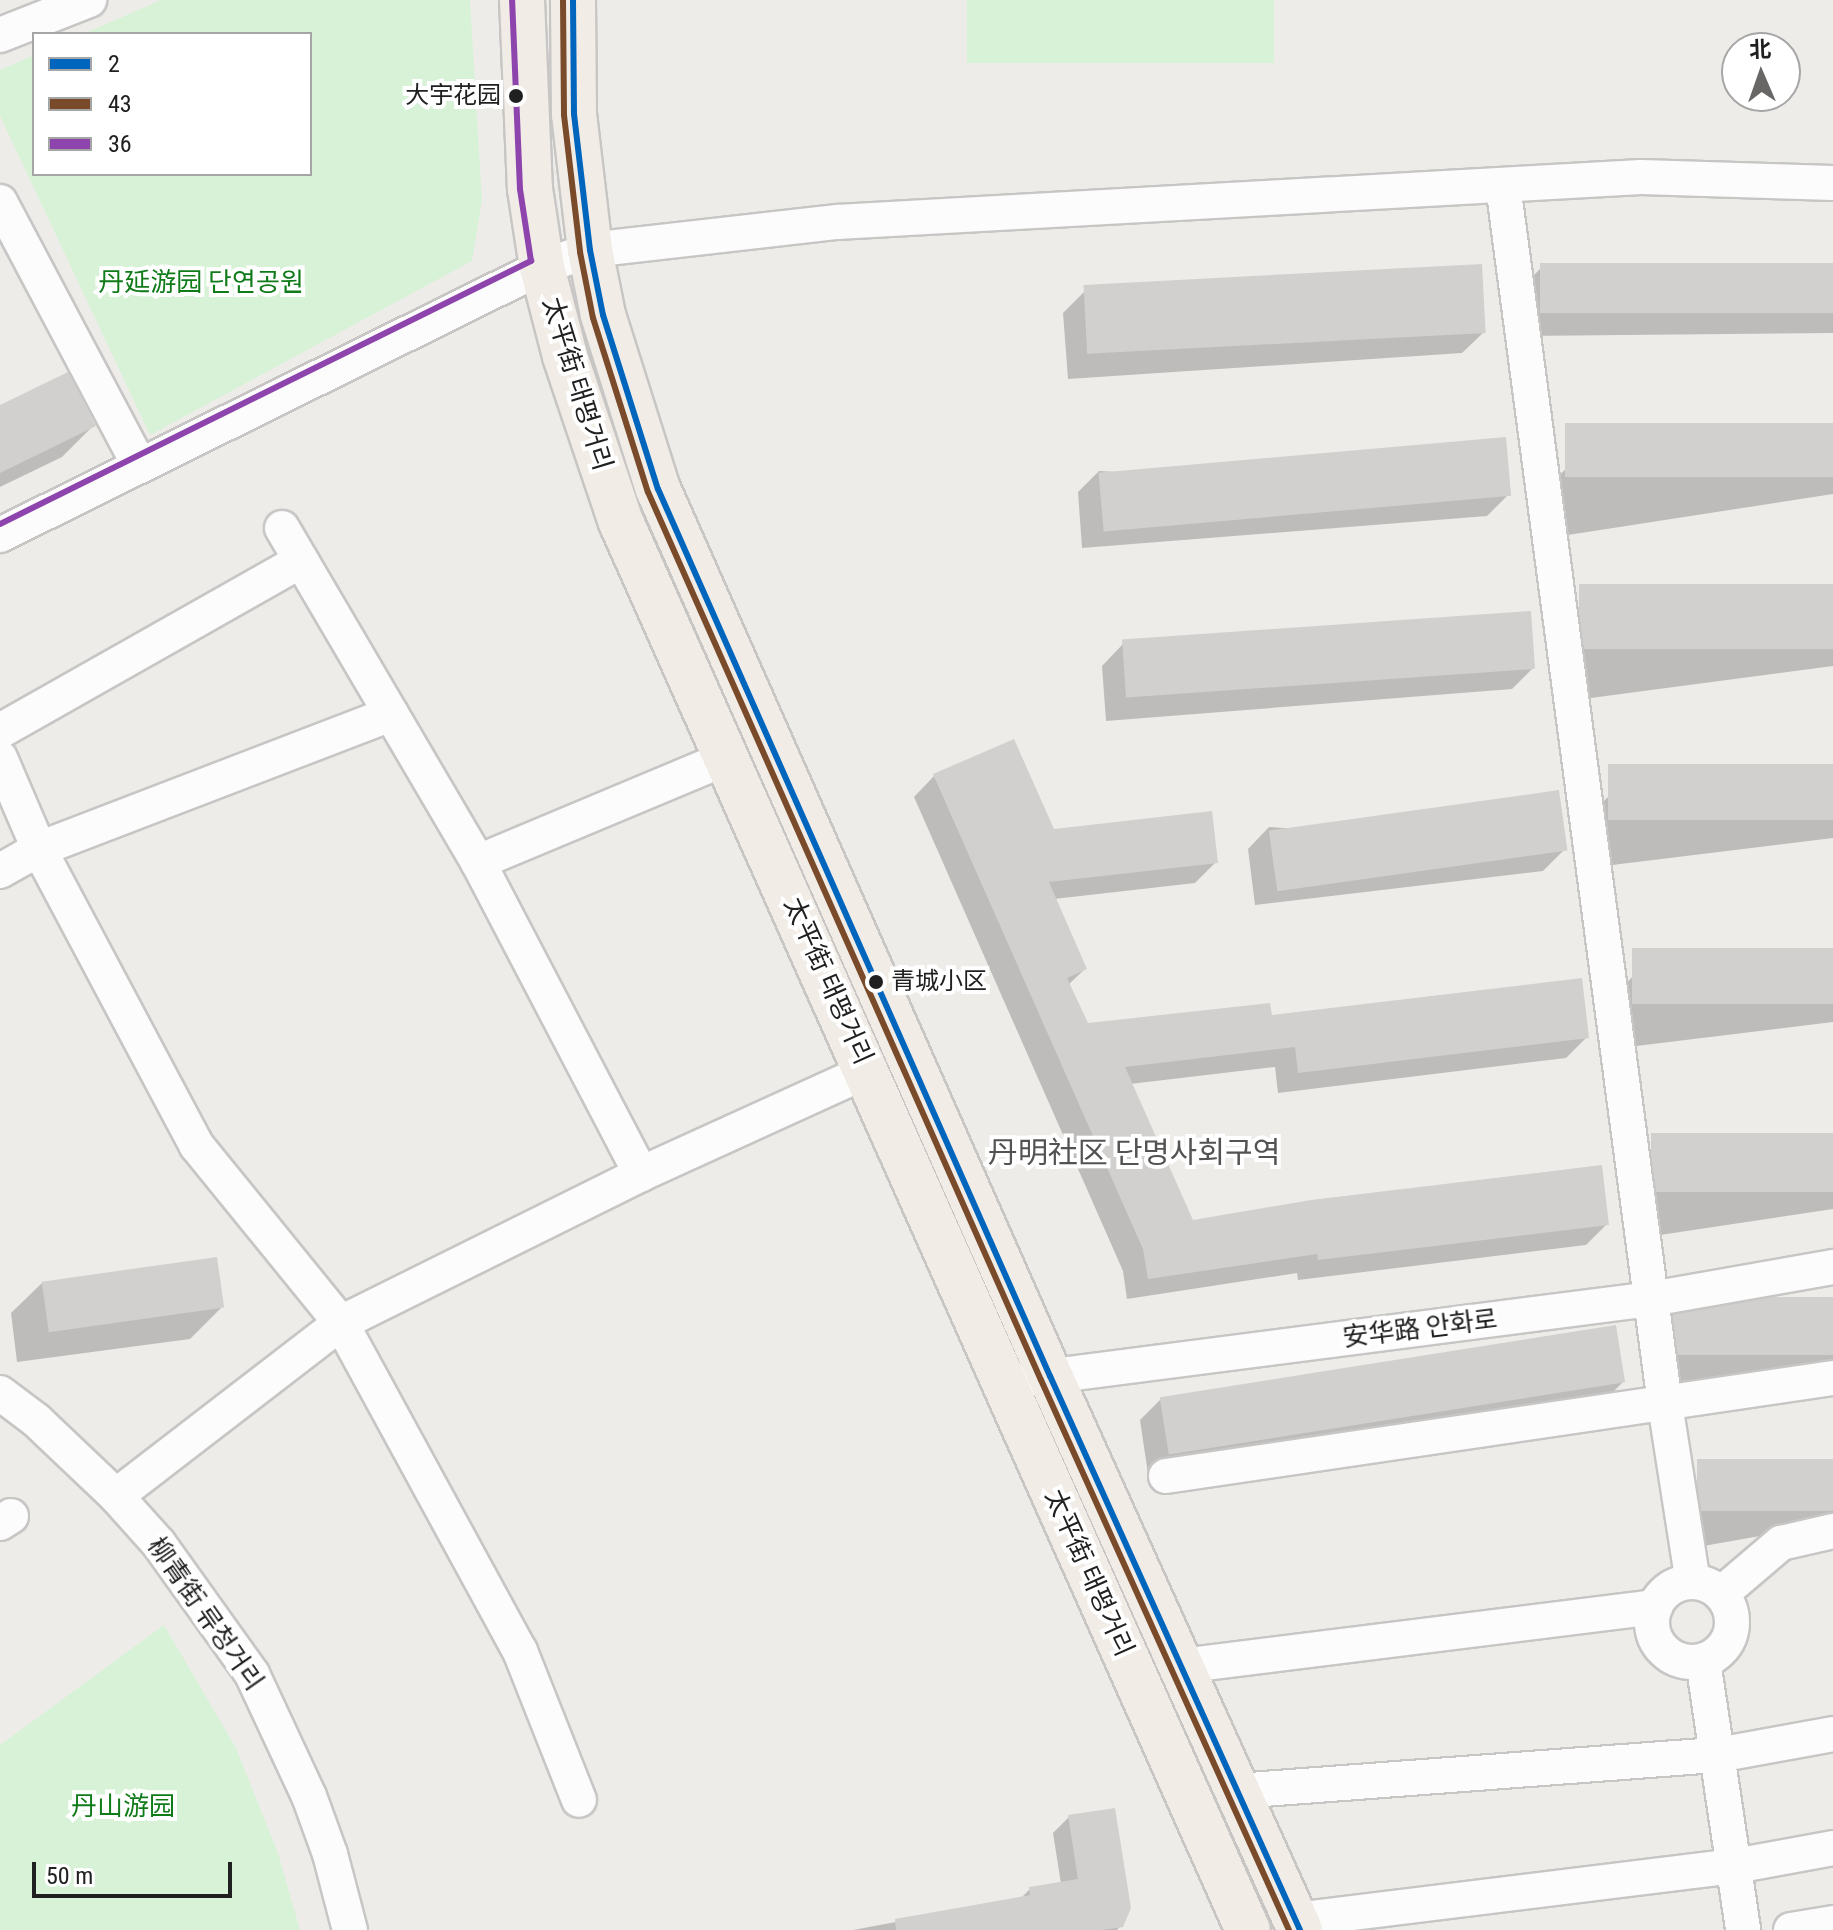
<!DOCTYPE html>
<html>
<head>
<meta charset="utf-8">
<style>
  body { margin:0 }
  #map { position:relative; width:1833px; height:1930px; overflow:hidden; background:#eeece9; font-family:"Roboto Condensed","Noto Sans SC","Noto Sans KR",sans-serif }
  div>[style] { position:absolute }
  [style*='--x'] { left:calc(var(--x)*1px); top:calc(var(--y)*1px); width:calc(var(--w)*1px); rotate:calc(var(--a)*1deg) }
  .park>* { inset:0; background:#d8f2d8; transform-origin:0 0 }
  .shadow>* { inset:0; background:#0003 }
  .building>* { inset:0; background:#d2d0ce; transform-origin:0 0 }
  .roads { filter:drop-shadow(2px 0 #c7c6c5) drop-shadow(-2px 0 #c7c6c5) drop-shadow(0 2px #c7c6c5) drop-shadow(0 -2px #c7c6c5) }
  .minor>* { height:34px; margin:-17px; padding:0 17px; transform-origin:17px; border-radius:17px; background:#fcfcfc }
  .minor>.ring { margin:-17px; padding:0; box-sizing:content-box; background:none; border:34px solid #fcfcfc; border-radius:50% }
  .major>* { height:44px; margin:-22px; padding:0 22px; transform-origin:22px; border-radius:22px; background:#f1ece6 }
  .bus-1>* { height:6px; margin:-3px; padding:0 3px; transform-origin:3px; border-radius:3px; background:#0065bd }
  .bus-2>* { height:6px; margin:-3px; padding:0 3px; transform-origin:3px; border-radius:3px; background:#7a4b2a }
  .bus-3>* { height:6px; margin:-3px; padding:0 3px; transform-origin:3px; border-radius:3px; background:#8e44ad }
  .dots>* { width:22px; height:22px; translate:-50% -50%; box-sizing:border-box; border:4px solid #fff; border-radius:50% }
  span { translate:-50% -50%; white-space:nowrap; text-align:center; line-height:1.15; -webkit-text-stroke:8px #fff; paint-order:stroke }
  .bus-label { font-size:24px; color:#202020 }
  .right { translate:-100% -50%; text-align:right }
  .left { translate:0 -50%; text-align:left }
  .park-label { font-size:26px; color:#107b19 }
  .street-label { font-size:26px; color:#202020 }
  .quarter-label { font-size:30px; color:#535353 }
  .legend { position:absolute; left:32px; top:32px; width:280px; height:144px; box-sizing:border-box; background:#fff; border:2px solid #a6a6a6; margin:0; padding:10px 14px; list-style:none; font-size:24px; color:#202020 }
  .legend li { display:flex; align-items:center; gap:16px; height:40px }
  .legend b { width:40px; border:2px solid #a6a6a6 }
  .north { position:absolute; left:1721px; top:32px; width:80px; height:80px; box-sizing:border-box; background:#fff; border:2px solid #a6a6a6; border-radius:50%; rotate:358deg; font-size:22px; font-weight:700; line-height:32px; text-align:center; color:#202020 }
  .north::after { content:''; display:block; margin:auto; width:28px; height:36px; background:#686766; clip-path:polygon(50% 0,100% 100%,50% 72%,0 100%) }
  .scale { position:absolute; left:32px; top:1862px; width:200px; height:36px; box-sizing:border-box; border:4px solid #202020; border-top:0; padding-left:10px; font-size:24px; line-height:28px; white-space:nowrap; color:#202020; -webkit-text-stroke:6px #fff; paint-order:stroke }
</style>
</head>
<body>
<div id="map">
  <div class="park">
    <i style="clip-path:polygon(161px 0,470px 0,482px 200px,472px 261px,150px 435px,0 116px,0 70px,34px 55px,34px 174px,310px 174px,310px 34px,83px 34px)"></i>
    <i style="left:967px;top:0;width:307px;height:63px"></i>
    <i style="clip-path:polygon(164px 1625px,236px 1748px,278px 1853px,300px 1930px,0 1930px,0 1745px)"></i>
  </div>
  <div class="shadow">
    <i style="clip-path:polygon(1833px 265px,1833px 333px,1520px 336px,1520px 289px,1541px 268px)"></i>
    <i style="clip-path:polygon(1085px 291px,1484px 332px,1462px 353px,1068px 379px,1063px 313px)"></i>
    <i style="clip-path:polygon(0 408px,94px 425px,62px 457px,0 487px)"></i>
    <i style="clip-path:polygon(1833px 425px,1833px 494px,1555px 537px,1547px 487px,1569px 466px)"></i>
    <i style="clip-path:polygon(1099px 471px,1508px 495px,1487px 516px,1082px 548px,1078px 492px)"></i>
    <i style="clip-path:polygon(1833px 586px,1833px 666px,1568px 701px,1560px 640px,1582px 619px)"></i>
    <i style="clip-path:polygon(1123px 644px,1533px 668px,1512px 689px,1106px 721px,1102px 666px)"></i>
    <i style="clip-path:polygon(1833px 766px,1833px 838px,1596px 867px,1590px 815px,1611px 794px)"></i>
    <i style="clip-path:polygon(934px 776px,1052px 831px,1216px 862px,1195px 883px,1054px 899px,1085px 969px,1068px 985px,1086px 1025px,1270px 1018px,1587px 1037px,1566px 1058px,1278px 1093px,1275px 1067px,1130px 1084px,1192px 1222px,1607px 1224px,1586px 1245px,1298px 1280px,1297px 1273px,1127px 1299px,1123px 1271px,914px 797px)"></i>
    <i style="clip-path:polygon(1269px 827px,1565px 849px,1543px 871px,1255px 905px,1248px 849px)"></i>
    <i style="clip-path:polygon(1833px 950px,1833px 1022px,1620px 1048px,1614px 996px,1635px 974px)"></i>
    <i style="clip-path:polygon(1833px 1135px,1833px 1209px,1640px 1238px,1632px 1183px,1654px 1162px)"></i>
    <i style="clip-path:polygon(43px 1282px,222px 1307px,190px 1339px,17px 1362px,11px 1313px)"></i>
    <i style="clip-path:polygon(1833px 1299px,1833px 1371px,1663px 1400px,1654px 1347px,1676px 1326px)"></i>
    <i style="clip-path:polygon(1623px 1382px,1602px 1403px,1148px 1474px,1140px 1420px,1161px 1399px)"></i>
    <i style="clip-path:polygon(1833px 1461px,1833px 1523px,1692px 1548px,1684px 1501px,1700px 1485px)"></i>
    <i style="clip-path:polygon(1069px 1817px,1121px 1925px,1117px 1930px,853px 1930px,1020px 1899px,1030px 1889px,1061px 1884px,1053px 1833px)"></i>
  </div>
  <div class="building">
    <i style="left:1833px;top:263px;width:50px;height:293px;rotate:90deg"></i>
    <i style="left:1482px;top:264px;width:69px;height:399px;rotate:87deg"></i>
    <i style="clip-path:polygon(68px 372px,96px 426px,0 473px,0 405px)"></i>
    <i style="left:1833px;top:423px;width:54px;height:268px;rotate:90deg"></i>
    <i style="left:1506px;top:437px;width:59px;height:409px;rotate:85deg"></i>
    <i style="left:1833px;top:584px;width:65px;height:254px;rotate:90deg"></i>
    <i style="left:1531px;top:611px;width:58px;height:410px;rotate:86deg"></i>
    <i style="clip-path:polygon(1014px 739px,1054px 829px,1212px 811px,1218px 863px,1049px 882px,1087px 969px,1067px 978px,1088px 1023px,1270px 1003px,1272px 1015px,1582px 978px,1589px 1038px,1298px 1073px,1295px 1047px,1125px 1067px,1193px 1220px,1311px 1200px,1602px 1165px,1609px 1225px,1318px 1260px,1317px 1254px,1148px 1279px,1143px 1249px,933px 774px)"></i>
    <i style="left:1833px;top:764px;width:56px;height:225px;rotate:90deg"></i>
    <i style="left:1559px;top:790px;width:61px;height:293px;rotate:82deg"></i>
    <i style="left:1833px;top:948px;width:56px;height:201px;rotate:90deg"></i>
    <i style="left:1833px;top:1133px;width:59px;height:182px;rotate:90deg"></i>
    <i style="left:217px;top:1257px;width:51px;height:177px;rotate:82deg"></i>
    <i style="left:1833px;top:1297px;width:58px;height:160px;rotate:90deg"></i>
    <i style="left:1616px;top:1325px;width:58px;height:462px;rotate:81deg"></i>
    <i style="left:1833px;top:1459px;width:52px;height:136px;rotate:90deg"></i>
    <i style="clip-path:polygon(1115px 1808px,1131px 1908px,1123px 1927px,1102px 1930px,896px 1930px,895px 1919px,1030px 1895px,1029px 1887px,1078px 1879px,1068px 1815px)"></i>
  </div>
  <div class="roads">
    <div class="minor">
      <i style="--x:0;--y:35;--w:96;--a:-21.5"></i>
      <i style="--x:1503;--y:185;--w:1230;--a:82.43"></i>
      <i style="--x:1665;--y:1404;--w:180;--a:81.1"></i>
      <i style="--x:0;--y:202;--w:297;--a:62.1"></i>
      <i style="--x:282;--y:528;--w:387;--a:59.6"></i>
      <i style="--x:478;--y:862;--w:352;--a:62.4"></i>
      <i style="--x:0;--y:535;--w:605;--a:-26.31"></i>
      <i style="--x:542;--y:267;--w:51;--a:-19.5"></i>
      <i style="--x:590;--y:250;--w:249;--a:-6.5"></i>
      <i style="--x:837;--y:222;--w:805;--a:-3.2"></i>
      <i style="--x:1641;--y:177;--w:192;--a:1.8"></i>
      <i style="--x:0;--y:731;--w:346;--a:-29.5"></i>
      <i style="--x:0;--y:758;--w:99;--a:66.8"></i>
      <i style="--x:39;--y:849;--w:336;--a:62"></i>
      <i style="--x:197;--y:1146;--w:228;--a:50.9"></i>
      <i style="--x:341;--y:1323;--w:374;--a:61.4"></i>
      <i style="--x:520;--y:1651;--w:160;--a:68.4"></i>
      <i style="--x:478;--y:862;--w:272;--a:-22.7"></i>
      <i style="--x:0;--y:871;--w:45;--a:-29.4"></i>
      <i style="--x:39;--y:849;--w:377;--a:-21"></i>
      <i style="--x:1029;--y:1379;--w:627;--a:-7.33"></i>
      <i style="--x:1651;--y:1299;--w:185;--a:-10"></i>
      <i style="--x:0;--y:1393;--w:45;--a:36.9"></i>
      <i style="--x:36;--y:1420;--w:110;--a:43.5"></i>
      <i style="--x:116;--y:1496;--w:64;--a:48.1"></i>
      <i style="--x:159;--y:1544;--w:160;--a:54.4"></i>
      <i style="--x:252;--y:1674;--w:135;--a:65"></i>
      <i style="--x:309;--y:1796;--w:62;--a:70.1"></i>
      <i style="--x:330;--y:1854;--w:79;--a:75.3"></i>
      <i style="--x:1166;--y:1476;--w:674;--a:-8.36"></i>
      <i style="--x:116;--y:1496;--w:284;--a:-37.6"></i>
      <i style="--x:341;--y:1323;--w:335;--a:-26.4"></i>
      <i style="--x:641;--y:1174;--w:248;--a:-24.5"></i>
      <i style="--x:0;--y:1523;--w:13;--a:-32"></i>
      <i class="ring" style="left:1652px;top:1582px;width:46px;height:46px"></i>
      <i style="--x:1721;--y:1594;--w:79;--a:-40.4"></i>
      <i style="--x:1781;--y:1543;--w:53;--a:-13"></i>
      <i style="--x:1703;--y:1661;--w:272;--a:81.5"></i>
      <i style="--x:1181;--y:1666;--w:478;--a:-7.1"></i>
      <i style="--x:1237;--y:1791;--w:482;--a:-4.3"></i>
      <i style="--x:1718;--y:1755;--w:117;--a:-10.3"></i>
      <i style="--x:1295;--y:1920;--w:443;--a:-7"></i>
      <i style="--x:1735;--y:1866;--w:100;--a:-10.4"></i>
      <i style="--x:1791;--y:1930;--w:43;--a:-9.5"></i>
    </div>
    <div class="major">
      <i style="--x:522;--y:0;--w:189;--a:87.6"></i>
      <i style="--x:530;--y:189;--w:79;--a:81.3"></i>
      <i style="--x:542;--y:267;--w:92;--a:75.5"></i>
      <i style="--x:565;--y:356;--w:175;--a:71.4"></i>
      <i style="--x:621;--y:522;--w:1541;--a:66"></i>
      <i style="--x:573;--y:0;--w:114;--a:89.5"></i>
      <i style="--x:574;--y:114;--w:137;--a:83.3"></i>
      <i style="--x:590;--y:250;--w:66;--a:78.7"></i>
      <i style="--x:603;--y:315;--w:182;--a:72.5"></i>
      <i style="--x:658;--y:489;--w:970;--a:66.16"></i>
      <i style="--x:1050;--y:1376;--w:608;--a:65.71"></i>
    </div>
  </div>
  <div class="bus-1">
    <i style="--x:573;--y:0;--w:114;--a:89.5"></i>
    <i style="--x:574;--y:114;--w:137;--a:83.3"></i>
    <i style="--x:590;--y:250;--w:66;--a:78.7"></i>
    <i style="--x:603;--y:315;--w:182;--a:72.5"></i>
    <i style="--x:658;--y:489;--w:970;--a:66.16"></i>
    <i style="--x:1050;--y:1376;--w:608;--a:65.71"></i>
  </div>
  <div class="bus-2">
    <i style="--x:563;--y:0;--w:115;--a:89.5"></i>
    <i style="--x:564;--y:115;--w:138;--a:83.3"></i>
    <i style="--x:580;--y:252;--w:67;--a:78.9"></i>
    <i style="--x:593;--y:318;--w:182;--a:72.5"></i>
    <i style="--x:648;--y:492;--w:971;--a:66.13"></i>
    <i style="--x:1041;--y:1380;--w:603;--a:65.73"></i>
  </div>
  <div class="bus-3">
    <i style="--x:0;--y:524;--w:593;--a:-26.35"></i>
    <i style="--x:531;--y:261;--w:73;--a:-98.7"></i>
    <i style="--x:520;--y:189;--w:189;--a:-92.4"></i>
  </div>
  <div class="dots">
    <i style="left:516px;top:96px;background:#202020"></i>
    <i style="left:876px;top:982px;background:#202020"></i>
  </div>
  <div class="bus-label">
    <span class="right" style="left:501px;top:96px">大宇花园</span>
    <span class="left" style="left:891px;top:982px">青城小区</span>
  </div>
  <div class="park-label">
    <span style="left:201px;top:283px">丹延游园 단연공원</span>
    <span style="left:123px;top:1807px">丹山游园</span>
  </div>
  <div class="street-label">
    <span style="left:577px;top:384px;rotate:73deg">太平街 태평거리</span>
    <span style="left:828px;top:981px;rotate:66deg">太平街 태평거리</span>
    <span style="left:1420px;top:1329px;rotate:-7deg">安华路 안화로</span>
    <span style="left:1089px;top:1573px;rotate:66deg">太平街 태평거리</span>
    <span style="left:205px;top:1614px;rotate:55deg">柳青街 류청거리</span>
  </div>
  <div class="quarter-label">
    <span style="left:1134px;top:1153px">丹明社区 단명사회구역</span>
  </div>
  <ul class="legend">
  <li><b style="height:10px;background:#0065bd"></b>2</li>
  <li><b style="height:10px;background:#7a4b2a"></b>43</li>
  <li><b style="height:10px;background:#8e44ad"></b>36</li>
  </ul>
  <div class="north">北</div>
  <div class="scale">50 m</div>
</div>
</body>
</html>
